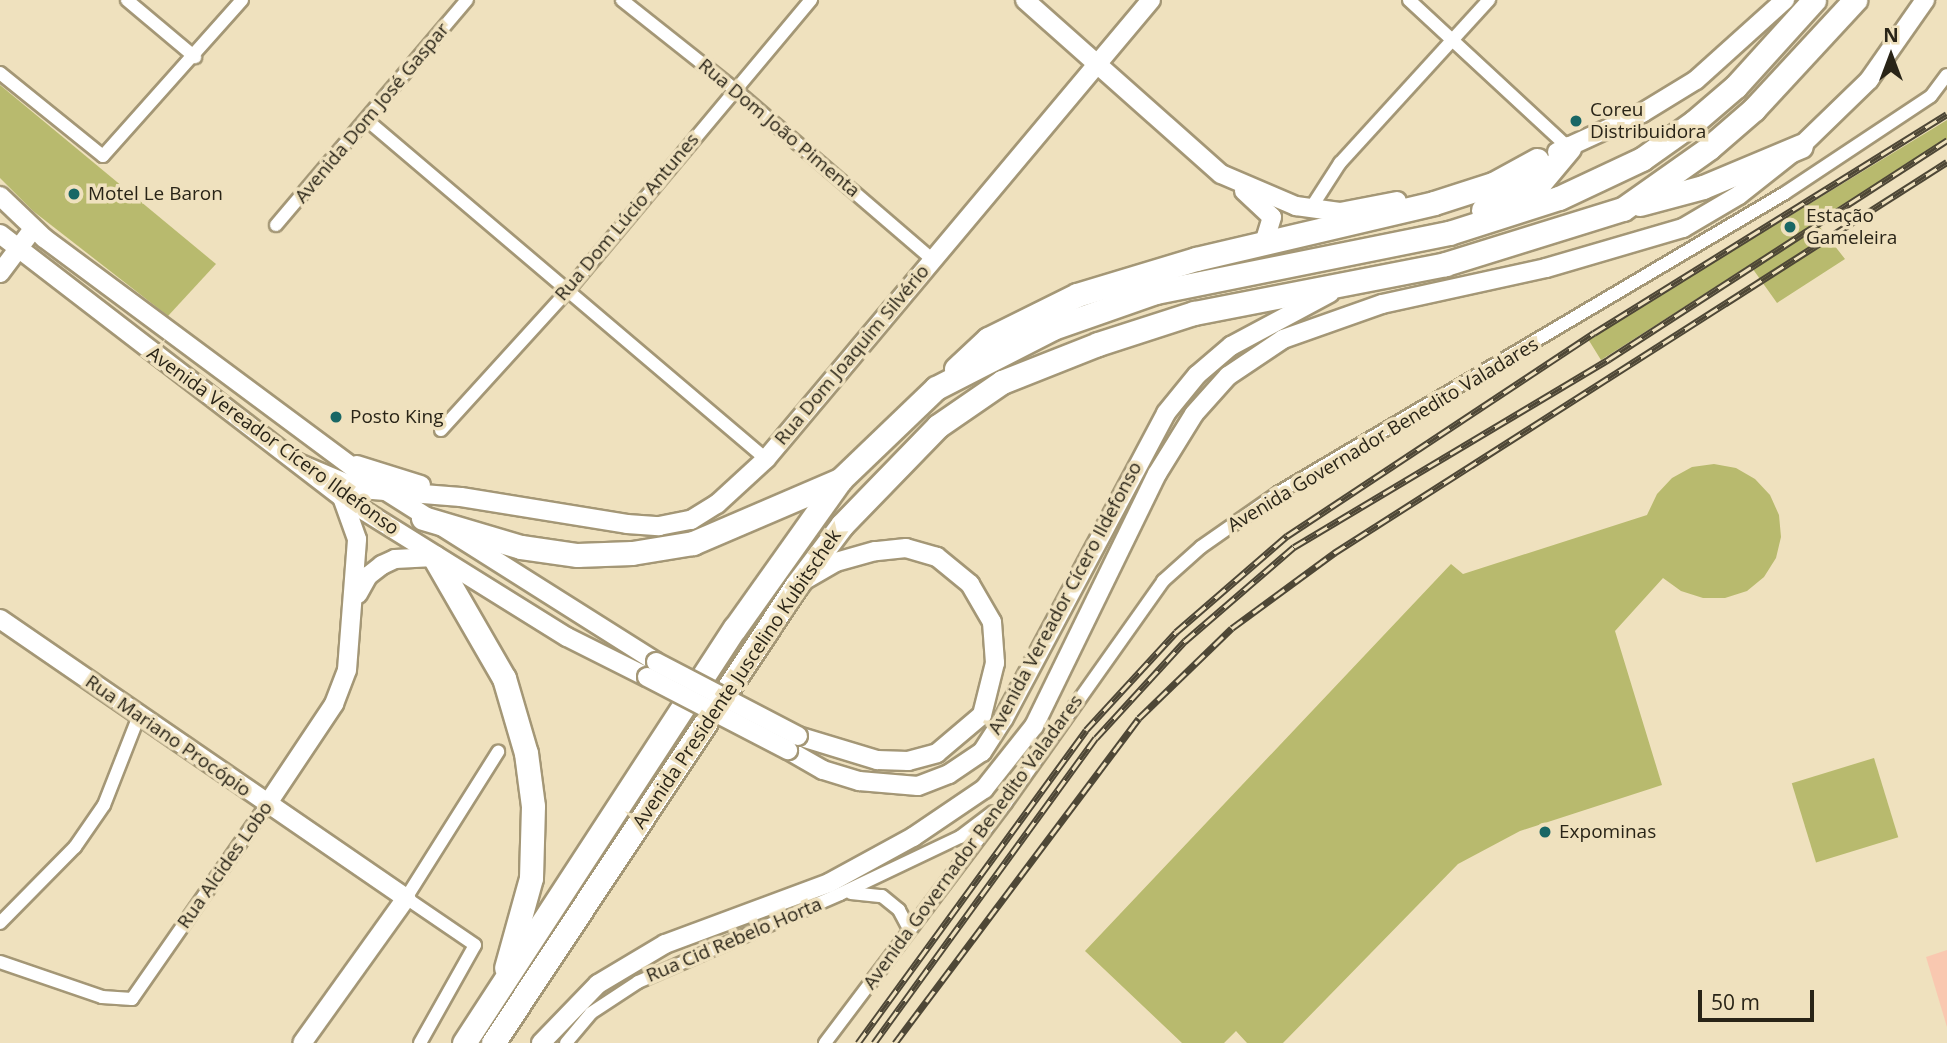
<!DOCTYPE html>
<html>
<head>
<meta charset="utf-8">
<style>
  body { margin:0 }
  #map { position:relative; width:1947px; height:1043px; overflow:hidden; background:#efe1be; font-family:"Open Sans",sans-serif }
  div>[style] { position:absolute }
  [style*='--x'] { left:calc(var(--x)*1px); top:calc(var(--y)*1px); width:calc(var(--w)*1px); rotate:calc(var(--a)*1deg) }
  .green>* { inset:0; background:#f9c8b0 }
  .building>* { inset:0; background:#b8ba6e; transform-origin:0 0 }
  .roads { filter:drop-shadow(2px 0 #a49776) drop-shadow(-2px 0 #a49776) drop-shadow(0 2px #a49776) drop-shadow(0 -2px #a49776) }
  .street>* { height:12px; margin:-6px; padding:0 6px; transform-origin:6px; border-radius:6px; background:#fff }
  .secondary>* { height:18px; margin:-9px; padding:0 9px; transform-origin:9px; border-radius:9px; background:#fff }
  .highway>* { height:23px; margin:-11.5px; padding:0 11.5px; transform-origin:11.5px; border-radius:11.5px; background:#fff }
  .rail>* { height:7px; margin-top:-3.5px; transform-origin:0; background:repeating-linear-gradient(90deg,#efe1be 0 13px,#4e4736 0 26px); box-sizing:border-box; border-block:2px solid #4e4736 }
  .bridges { filter:drop-shadow(2px 0 #a49776) drop-shadow(-2px 0 #a49776) drop-shadow(0 2px #a49776) drop-shadow(0 -2px #a49776) }
  .secondary-bridge>* { height:18px; margin:-9px; padding:0 9px; transform-origin:9px; border-radius:9px; background:#fff }
  .dots>* { width:19px; height:19px; translate:-50% -50%; box-sizing:border-box; border:4px solid #efe1be; border-radius:50% }
  span { translate:-50% -50%; white-space:nowrap; text-align:center; line-height:1.15; -webkit-text-stroke:7px #efe1be; paint-order:stroke }
  .poi-label { font-size:19px; color:#292417 }
  .left { translate:0 -50%; text-align:left }
  .street-label { font-size:19px; color:#292417 }
  .north { position:absolute; left:1856px; top:21px; width:70px; height:70px; -webkit-text-stroke:5px #efe1be; paint-order:stroke; rotate:0deg; font-size:19px; font-weight:700; line-height:28px; text-align:center; color:#292417 }
  .north::after { content:''; display:block; margin:auto; width:24px; height:32px; background:#292417; clip-path:polygon(50% 0,100% 100%,50% 72%,0 100%) }
  .scale { position:absolute; left:1698px; top:990px; width:116px; height:32px; box-sizing:border-box; border:4px solid #292417; border-top:0; padding-left:9px; font-size:21px; line-height:24px; white-space:nowrap; color:#292417; -webkit-text-stroke:5px #efe1be; paint-order:stroke }
</style>
</head>
<body>
<div id="map">
  <div class="green">
    <i style="clip-path:polygon(1947px 950px,1947px 1027px,1926px 957px)"></i>
  </div>
  <div class="building">
    <i style="clip-path:polygon(0 85px,216px 264px,168px 316px,33px 211px,0 178px)"></i>
    <i style="clip-path:polygon(1947px 120px,1947px 142px,1816px 222px,1845px 259px,1777px 303px,1750px 265px,1601px 360px,1588px 339px)"></i>
    <i style="clip-path:polygon(1714px 464px,1736px 468px,1755px 479px,1770px 495px,1779px 515px,1781px 537px,1776px 558px,1764px 577px,1747px 591px,1725px 598px,1703px 598px,1681px 591px,1663px 578px,1615px 631px,1662px 785px,1520px 831px,1458px 864px,1283px 1043px,1247px 1043px,1236px 1031px,1224px 1043px,1182px 1043px,1085px 951px,1451px 564px,1463px 574px,1647px 515px,1657px 494px,1672px 478px,1692px 467px)"></i>
    <i style="left:1874px;top:758px;width:83px;height:86px;rotate:73deg"></i>
  </div>
  <div class="roads">
    <div class="street">
      <i style="--x:127;--y:0;--w:89;--a:40"></i>
      <i style="--x:622;--y:0;--w:142;--a:38.4"></i>
      <i style="--x:733;--y:88;--w:262;--a:40.7"></i>
      <i style="--x:1409;--y:0;--w:218;--a:42.8"></i>
      <i style="--x:0;--y:73;--w:132;--a:38.9"></i>
      <i style="--x:103;--y:156;--w:209;--a:-48.3"></i>
      <i style="--x:368;--y:121;--w:522;--a:40.34"></i>
      <i style="--x:1311;--y:208;--w:54;--a:-57.2"></i>
      <i style="--x:1340;--y:163;--w:221;--a:-47.6"></i>
      <i style="--x:276;--y:225;--w:295;--a:-49.7"></i>
      <i style="--x:441;--y:430;--w:192;--a:-47.7"></i>
      <i style="--x:570;--y:288;--w:376;--a:-50.1"></i>
      <i style="--x:851;--y:893;--w:31;--a:6"></i>
      <i style="--x:882;--y:896;--w:22;--a:39"></i>
      <i style="--x:899;--y:910;--w:21;--a:62"></i>
      <i style="--x:0;--y:923;--w:107;--a:-45.4"></i>
      <i style="--x:75;--y:847;--w:51;--a:-55.4"></i>
      <i style="--x:104;--y:805;--w:99;--a:-68.6"></i>
      <i style="--x:0;--y:962;--w:108;--a:18.9"></i>
      <i style="--x:102;--y:997;--w:30;--a:4"></i>
      <i style="--x:132;--y:999;--w:235;--a:-55.2"></i>
      <i style="--x:420;--y:1043;--w:112;--a:-60.7"></i>
      <i style="--x:475;--y:945;--w:83;--a:-145.7"></i>
      <i style="--x:406;--y:898;--w:173;--a:-57.8"></i>
      <i style="--x:566;--y:1043;--w:39;--a:-50"></i>
      <i style="--x:591;--y:1013;--w:56;--a:-33.4"></i>
      <i style="--x:638;--y:982;--w:220;--a:-23.5"></i>
      <i style="--x:840;--y:894;--w:133;--a:-25.4"></i>
      <i style="--x:960;--y:837;--w:41;--a:-37.1"></i>
      <i style="--x:825;--y:1043;--w:301;--a:-53"></i>
      <i style="--x:1006;--y:803;--w:272;--a:-54.7"></i>
      <i style="--x:1163;--y:581;--w:51;--a:-41.8"></i>
      <i style="--x:1201;--y:547;--w:94;--a:-35"></i>
      <i style="--x:1278;--y:493;--w:589;--a:-30.61"></i>
      <i style="--x:1785;--y:193;--w:175;--a:-33.6"></i>
      <i style="--x:1931;--y:96;--w:26;--a:-53"></i>
    </div>
    <div class="secondary">
      <i style="--x:1025;--y:0;--w:262;--a:41.6"></i>
      <i style="--x:1221;--y:174;--w:82;--a:23.1"></i>
      <i style="--x:1296;--y:206;--w:44;--a:7.8"></i>
      <i style="--x:1340;--y:212;--w:58;--a:-10.9"></i>
      <i style="--x:1557;--y:152;--w:94;--a:-24.6"></i>
      <i style="--x:1642;--y:113;--w:63;--a:-31.4"></i>
      <i style="--x:1696;--y:80;--w:120;--a:-42"></i>
      <i style="--x:1244;--y:191;--w:38;--a:43"></i>
      <i style="--x:1272;--y:217;--w:27;--a:107"></i>
      <i style="--x:0;--y:196;--w:61;--a:43.7"></i>
      <i style="--x:44;--y:238;--w:420;--a:36.6"></i>
      <i style="--x:381;--y:488;--w:325;--a:32.3"></i>
      <i style="--x:0;--y:234;--w:431;--a:37.6"></i>
      <i style="--x:342;--y:497;--w:265;--a:31.9"></i>
      <i style="--x:567;--y:637;--w:89;--a:26.6"></i>
      <i style="--x:0;--y:273;--w:55;--a:-53.1"></i>
      <i style="--x:298;--y:463;--w:67;--a:22.8"></i>
      <i style="--x:360;--y:489;--w:101;--a:4.5"></i>
      <i style="--x:461;--y:497;--w:168;--a:9.2"></i>
      <i style="--x:627;--y:524;--w:32;--a:4"></i>
      <i style="--x:659;--y:526;--w:33;--a:-11"></i>
      <i style="--x:691;--y:520;--w:31;--a:-32"></i>
      <i style="--x:717;--y:504;--w:67;--a:-42.6"></i>
      <i style="--x:766;--y:459;--w:599;--a:-50.01"></i>
      <i style="--x:357;--y:465;--w:67;--a:17.4"></i>
      <i style="--x:358;--y:594;--w:21;--a:-61"></i>
      <i style="--x:368;--y:576;--w:18;--a:-38"></i>
      <i style="--x:382;--y:565;--w:14;--a:-25"></i>
      <i style="--x:395;--y:559;--w:39;--a:-3"></i>
      <i style="--x:0;--y:619;--w:493;--a:34.5"></i>
      <i style="--x:406;--y:898;--w:178;--a:125.6"></i>
      <i style="--x:798;--y:736;--w:83;--a:16.9"></i>
      <i style="--x:877;--y:760;--w:31;--a:2"></i>
      <i style="--x:908;--y:761;--w:30;--a:-15"></i>
      <i style="--x:937;--y:753;--w:59;--a:-40.2"></i>
      <i style="--x:982;--y:715;--w:54;--a:-76"></i>
      <i style="--x:995;--y:663;--w:41;--a:-94.2"></i>
      <i style="--x:992;--y:622;--w:44;--a:-120.1"></i>
      <i style="--x:970;--y:584;--w:43;--a:-140.7"></i>
      <i style="--x:937;--y:557;--w:32;--a:-164"></i>
      <i style="--x:906;--y:548;--w:31;--a:174"></i>
      <i style="--x:875;--y:551;--w:41;--a:164.2"></i>
      <i style="--x:836;--y:562;--w:39;--a:150"></i>
      <i style="--x:788;--y:750;--w:40;--a:29.7"></i>
      <i style="--x:823;--y:770;--w:38;--a:17"></i>
      <i style="--x:859;--y:781;--w:59;--a:4.8"></i>
      <i style="--x:918;--y:786;--w:33;--a:-21"></i>
      <i style="--x:949;--y:774;--w:40;--a:-34"></i>
      <i style="--x:982;--y:752;--w:40;--a:-57.1"></i>
      <i style="--x:1004;--y:718;--w:345;--a:-62"></i>
      <i style="--x:1166;--y:413;--w:49;--a:-50.8"></i>
      <i style="--x:1197;--y:375;--w:45;--a:-40.5"></i>
      <i style="--x:1231;--y:346;--w:112;--a:-28.2"></i>
      <i style="--x:266;--y:806;--w:123;--a:-56.3"></i>
      <i style="--x:334;--y:704;--w:36;--a:-69"></i>
      <i style="--x:347;--y:670;--w:131;--a:-85.6"></i>
      <i style="--x:357;--y:539;--w:45;--a:-109.7"></i>
      <i style="--x:541;--y:1043;--w:82;--a:-46"></i>
      <i style="--x:598;--y:984;--w:78;--a:-30.8"></i>
      <i style="--x:665;--y:944;--w:175;--a:-20.4"></i>
      <i style="--x:829;--y:883;--w:96;--a:-28.7"></i>
      <i style="--x:913;--y:837;--w:86;--a:-34.1"></i>
      <i style="--x:984;--y:789;--w:80;--a:-51.6"></i>
      <i style="--x:1034;--y:726;--w:280;--a:-64"></i>
      <i style="--x:1157;--y:474;--w:70;--a:-58.3"></i>
      <i style="--x:1194;--y:414;--w:51;--a:-48.2"></i>
      <i style="--x:1228;--y:376;--w:66;--a:-33.9"></i>
      <i style="--x:1283;--y:339;--w:105;--a:-19.5"></i>
      <i style="--x:1382;--y:304;--w:168;--a:-12.4"></i>
      <i style="--x:1546;--y:268;--w:143;--a:-16.3"></i>
      <i style="--x:1683;--y:228;--w:65;--a:-30.5"></i>
      <i style="--x:1739;--y:195;--w:79;--a:-38.3"></i>
      <i style="--x:1801;--y:146;--w:95;--a:-44.1"></i>
      <i style="--x:1869;--y:80;--w:98;--a:-55"></i>
    </div>
    <div class="highway">
      <i style="--x:1640;--y:204;--w:65;--a:-15.1"></i>
      <i style="--x:1703;--y:187;--w:106;--a:-22.7"></i>
      <i style="--x:1483;--y:210;--w:62;--a:-24.9"></i>
      <i style="--x:1539;--y:184;--w:47;--a:-50.2"></i>
      <i style="--x:956;--y:369;--w:44;--a:-43.2"></i>
      <i style="--x:988;--y:339;--w:99;--a:-26.3"></i>
      <i style="--x:1077;--y:295;--w:124;--a:-16.8"></i>
      <i style="--x:1196;--y:259;--w:244;--a:-13.2"></i>
      <i style="--x:1434;--y:203;--w:62;--a:-17.9"></i>
      <i style="--x:1493;--y:184;--w:50;--a:-28.6"></i>
      <i style="--x:423;--y:518;--w:102;--a:16.5"></i>
      <i style="--x:521;--y:547;--w:57;--a:8.1"></i>
      <i style="--x:577;--y:555;--w:55;--a:-2.1"></i>
      <i style="--x:632;--y:553;--w:62;--a:-9.3"></i>
      <i style="--x:693;--y:543;--w:160;--a:-23.2"></i>
      <i style="--x:434;--y:557;--w:140;--a:60"></i>
      <i style="--x:504;--y:678;--w:78;--a:73.7"></i>
      <i style="--x:526;--y:753;--w:53;--a:82.5"></i>
      <i style="--x:533;--y:806;--w:72;--a:91.6"></i>
      <i style="--x:531;--y:878;--w:93;--a:105.5"></i>
      <i style="--x:464;--y:1043;--w:496;--a:-56.9"></i>
      <i style="--x:735;--y:628;--w:181;--a:-54.6"></i>
      <i style="--x:840;--y:480;--w:133;--a:-43.8"></i>
      <i style="--x:936;--y:388;--w:131;--a:-27.1"></i>
      <i style="--x:1053;--y:328;--w:109;--a:-19.3"></i>
      <i style="--x:1156;--y:292;--w:299;--a:-11.4"></i>
      <i style="--x:1449;--y:233;--w:115;--a:-17.7"></i>
      <i style="--x:1559;--y:198;--w:92;--a:-25.2"></i>
      <i style="--x:1642;--y:159;--w:64;--a:-35.4"></i>
      <i style="--x:1694;--y:122;--w:55;--a:-40.6"></i>
      <i style="--x:1736;--y:86;--w:116;--a:-47.8"></i>
      <i style="--x:493;--y:1043;--w:548;--a:-56.45"></i>
      <i style="--x:796;--y:586;--w:76;--a:-53"></i>
      <i style="--x:842;--y:525;--w:138;--a:-45.9"></i>
      <i style="--x:938;--y:426;--w:78;--a:-34.5"></i>
      <i style="--x:1002;--y:382;--w:103;--a:-21.6"></i>
      <i style="--x:1098;--y:344;--w:101;--a:-17.9"></i>
      <i style="--x:1194;--y:313;--w:256;--a:-11"></i>
      <i style="--x:1445;--y:264;--w:186;--a:-17.2"></i>
      <i style="--x:1623;--y:209;--w:105;--a:-35.3"></i>
      <i style="--x:1709;--y:148;--w:60;--a:-40.9"></i>
      <i style="--x:1754;--y:109;--w:149;--a:-47.2"></i>
    </div>
  </div>
  <div class="rail">
    <i style="--x:858;--y:1043;--w:387;--a:-53.9"></i>
    <i style="--x:1086;--y:730;--w:133;--a:-47.4"></i>
    <i style="--x:1176;--y:632;--w:147;--a:-40.9"></i>
    <i style="--x:1287;--y:536;--w:368;--a:-33.5"></i>
    <i style="--x:1594;--y:333;--w:415;--a:-31.8"></i>
    <i style="--x:874;--y:1043;--w:377;--a:-54"></i>
    <i style="--x:1096;--y:738;--w:132;--a:-47.5"></i>
    <i style="--x:1185;--y:641;--w:144;--a:-40.8"></i>
    <i style="--x:1294;--y:547;--w:367;--a:-30.8"></i>
    <i style="--x:1609;--y:359;--w:403;--a:-32.9"></i>
    <i style="--x:895;--y:1043;--w:406;--a:-53.1"></i>
    <i style="--x:1139;--y:718;--w:129;--a:-44.1"></i>
    <i style="--x:1232;--y:628;--w:127;--a:-36.3"></i>
    <i style="--x:1334;--y:553;--w:727;--a:-32.53"></i>
  </div>
  <div class="bridges">
    <div class="secondary-bridge">
      <i style="--x:656;--y:662;--w:160;--a:27.5"></i>
      <i style="--x:647;--y:677;--w:159;--a:27.4"></i>
    </div>
  </div>
  <div class="dots">
    <i style="left:1576px;top:121px;background:#196765"></i>
    <i style="left:74px;top:194px;background:#196765"></i>
    <i style="left:1790px;top:227px;background:#196765"></i>
    <i style="left:336px;top:417px;background:#196765"></i>
    <i style="left:1545px;top:832px;background:#196765"></i>
  </div>
  <div class="poi-label">
    <span class="left" style="left:1590px;top:121px">Coreu<br>Distribuidora</span>
    <span class="left" style="left:88px;top:194px">Motel Le Baron</span>
    <span class="left" style="left:1806px;top:227px">Estação<br>Gameleira</span>
    <span class="left" style="left:350px;top:417px">Posto King</span>
    <span class="left" style="left:1559px;top:832px">Expominas</span>
  </div>
  <div class="street-label">
    <span style="left:372px;top:113px;rotate:-50deg">Avenida Dom José Gaspar</span>
    <span style="left:779px;top:128px;rotate:40deg">Rua Dom João Pimenta</span>
    <span style="left:627px;top:217px;rotate:-50deg">Rua Dom Lúcio Antunes</span>
    <span style="left:852px;top:355px;rotate:-50deg">Rua Dom Joaquim Silvério</span>
    <span style="left:1383px;top:435px;rotate:-31deg">Avenida Governador Benedito Valadares</span>
    <span style="left:273px;top:441px;rotate:36deg">Avenida Vereador Cícero Ildefonso</span>
    <span style="left:1065px;top:598px;rotate:-62deg">Avenida Vereador Cícero Ildefonso</span>
    <span style="left:737px;top:679px;rotate:-56deg">Avenida Presidente Juscelino Kubitschek</span>
    <span style="left:168px;top:736px;rotate:35deg">Rua Mariano Procópio</span>
    <span style="left:973px;top:842px;rotate:-54deg">Avenida Governador Benedito Valadares</span>
    <span style="left:225px;top:865px;rotate:-55deg">Rua Alcides Lobo</span>
    <span style="left:734px;top:940px;rotate:-23deg">Rua Cid Rebelo Horta</span>
  </div>
  <div class="north">N</div>
  <div class="scale">50 m</div>
</div>
</body>
</html>
